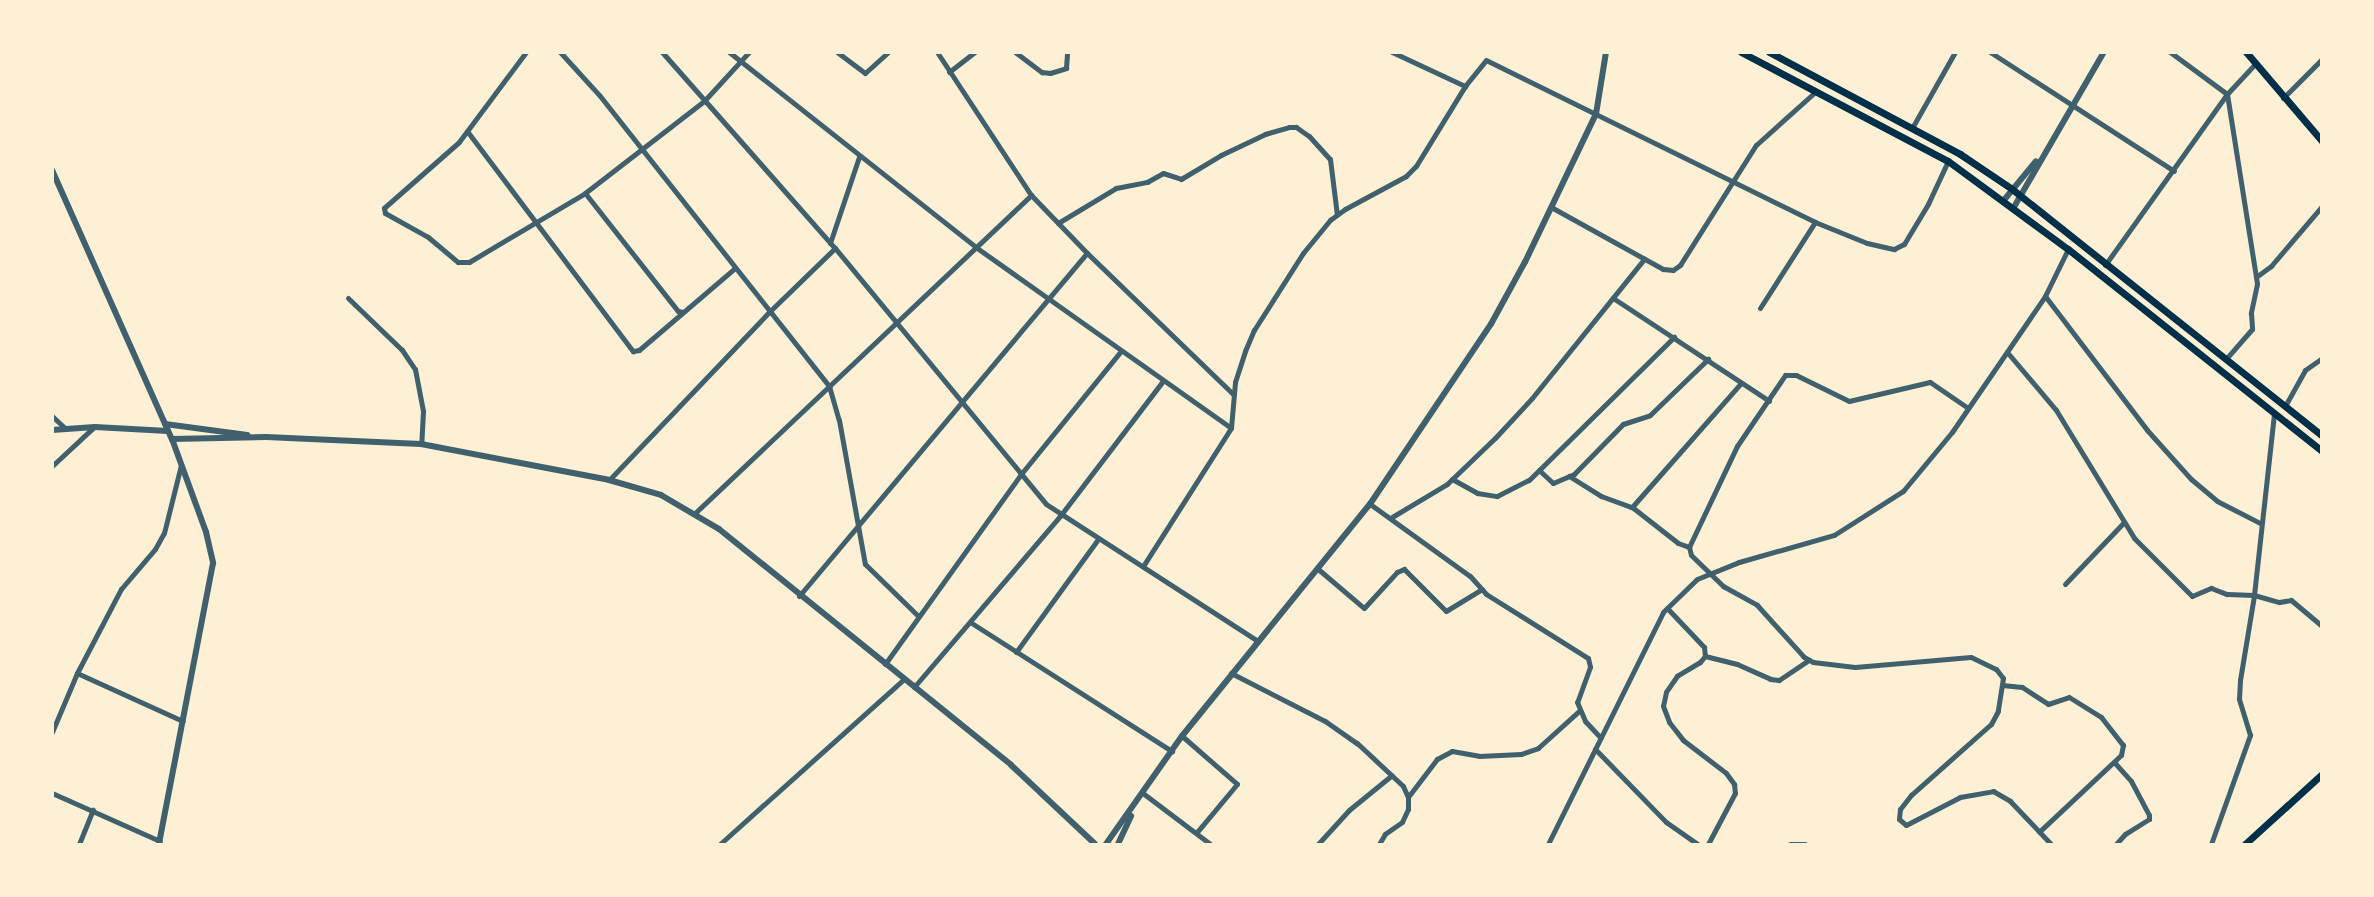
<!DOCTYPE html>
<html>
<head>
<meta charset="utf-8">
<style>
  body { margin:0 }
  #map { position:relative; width:2374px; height:897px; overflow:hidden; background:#fdf0d5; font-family:Mulish,sans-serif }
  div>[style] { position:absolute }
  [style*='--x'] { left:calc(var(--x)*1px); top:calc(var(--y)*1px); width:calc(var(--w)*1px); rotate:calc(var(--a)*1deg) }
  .minor>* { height:5px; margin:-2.5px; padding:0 2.5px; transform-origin:2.5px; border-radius:2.5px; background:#3f606c }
  .tertiary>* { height:6px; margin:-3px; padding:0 3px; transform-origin:3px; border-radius:3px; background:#3f606c }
  .secondary>* { height:7px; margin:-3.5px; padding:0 3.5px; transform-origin:3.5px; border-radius:3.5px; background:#003049 }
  span { translate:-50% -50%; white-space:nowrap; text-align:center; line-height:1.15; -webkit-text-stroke:5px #fdf0d5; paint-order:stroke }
  .frame { position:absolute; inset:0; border:54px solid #fdf0d5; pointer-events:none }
</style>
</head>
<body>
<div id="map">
  <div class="minor">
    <i style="--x:526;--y:52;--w:112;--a:126.7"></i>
    <i style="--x:459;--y:142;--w:100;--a:138.7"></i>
    <i style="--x:384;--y:208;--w:5;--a:79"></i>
    <i style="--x:385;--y:213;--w:49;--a:29.2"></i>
    <i style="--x:428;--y:237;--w:39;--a:40"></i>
    <i style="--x:458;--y:262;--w:11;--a:0"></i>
    <i style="--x:469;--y:262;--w:135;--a:-30.7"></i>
    <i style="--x:585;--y:193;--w:150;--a:-37.7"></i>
    <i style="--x:704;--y:101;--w:67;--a:-47.4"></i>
    <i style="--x:560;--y:52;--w:59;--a:47.7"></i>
    <i style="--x:600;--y:96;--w:370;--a:51.7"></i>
    <i style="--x:829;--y:386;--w:35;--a:74"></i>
    <i style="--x:839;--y:420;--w:146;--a:79.8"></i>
    <i style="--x:865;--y:564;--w:73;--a:44.4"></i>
    <i style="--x:662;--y:52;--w:261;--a:48.6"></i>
    <i style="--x:835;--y:248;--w:332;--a:50.5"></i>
    <i style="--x:1046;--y:504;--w:252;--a:32.9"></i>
    <i style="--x:729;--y:52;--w:316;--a:38.3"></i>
    <i style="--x:977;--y:248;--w:311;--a:35.3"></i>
    <i style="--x:1231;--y:428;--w:164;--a:122.5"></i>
    <i style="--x:837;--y:52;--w:35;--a:37"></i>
    <i style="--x:865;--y:73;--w:31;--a:-42"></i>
    <i style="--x:937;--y:52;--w:171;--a:56.7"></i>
    <i style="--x:1031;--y:195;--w:81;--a:46"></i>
    <i style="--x:1087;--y:253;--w:204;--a:44"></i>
    <i style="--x:1015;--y:52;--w:34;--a:37"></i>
    <i style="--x:1042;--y:72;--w:8;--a:7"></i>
    <i style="--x:1050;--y:73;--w:17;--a:-17"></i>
    <i style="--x:1066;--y:68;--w:16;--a:-86"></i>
    <i style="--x:1392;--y:52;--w:81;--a:25"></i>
    <i style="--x:1990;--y:52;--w:219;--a:32.9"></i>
    <i style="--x:2170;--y:52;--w:71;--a:36.4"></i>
    <i style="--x:2227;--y:94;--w:192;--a:81"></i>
    <i style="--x:2257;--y:284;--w:30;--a:102"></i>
    <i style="--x:2251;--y:313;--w:16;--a:86"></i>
    <i style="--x:2252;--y:329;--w:40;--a:131"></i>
    <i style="--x:949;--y:72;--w:33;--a:-38"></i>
    <i style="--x:2283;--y:98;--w:55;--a:-45"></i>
    <i style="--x:1912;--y:128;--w:87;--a:-60.5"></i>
    <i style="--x:467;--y:131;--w:276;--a:53"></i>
    <i style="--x:633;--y:351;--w:6;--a:-9"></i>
    <i style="--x:639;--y:350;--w:126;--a:-40.5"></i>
    <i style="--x:585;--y:193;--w:150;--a:51.8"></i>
    <i style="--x:678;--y:311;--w:5;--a:11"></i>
    <i style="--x:1551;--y:207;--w:128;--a:29"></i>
    <i style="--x:1663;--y:269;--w:10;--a:6"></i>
    <i style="--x:1673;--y:270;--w:9;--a:-36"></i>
    <i style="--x:1680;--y:265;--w:142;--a:-57.7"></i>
    <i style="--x:1756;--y:145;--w:79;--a:-41.9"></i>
    <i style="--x:1058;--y:223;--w:68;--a:-31.1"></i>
    <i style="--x:1116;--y:188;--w:32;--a:-11"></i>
    <i style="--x:1147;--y:182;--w:18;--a:-29"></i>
    <i style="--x:1163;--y:173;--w:19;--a:18"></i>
    <i style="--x:1181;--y:179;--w:47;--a:-31"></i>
    <i style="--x:1221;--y:155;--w:49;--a:-25.5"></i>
    <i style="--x:1265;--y:134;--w:25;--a:-16"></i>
    <i style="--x:1289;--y:127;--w:7;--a:0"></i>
    <i style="--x:1296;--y:127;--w:16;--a:35"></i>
    <i style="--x:1309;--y:136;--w:31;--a:48"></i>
    <i style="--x:1330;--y:159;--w:56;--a:82.9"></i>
    <i style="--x:830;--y:243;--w:91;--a:-71.4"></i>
    <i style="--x:2105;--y:265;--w:210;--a:-54.5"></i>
    <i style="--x:2227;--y:94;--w:41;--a:-47"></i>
    <i style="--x:2256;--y:277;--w:19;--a:-36"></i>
    <i style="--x:2271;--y:266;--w:79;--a:-49.6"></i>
    <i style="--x:2045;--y:296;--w:168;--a:52.7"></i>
    <i style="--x:2147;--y:430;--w:66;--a:48.1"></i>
    <i style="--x:2191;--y:479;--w:34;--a:40"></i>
    <i style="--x:2217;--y:501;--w:48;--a:27.1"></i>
    <i style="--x:348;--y:298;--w:75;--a:43.9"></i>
    <i style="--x:402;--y:350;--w:23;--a:56"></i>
    <i style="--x:415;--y:369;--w:43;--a:79.2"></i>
    <i style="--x:423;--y:411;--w:33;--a:93"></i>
    <i style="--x:1613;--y:298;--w:187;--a:33.4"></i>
    <i style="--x:1760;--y:308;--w:102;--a:-57.4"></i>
    <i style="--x:2007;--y:352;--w:76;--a:49.8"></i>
    <i style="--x:2056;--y:410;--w:150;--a:58.6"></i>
    <i style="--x:2134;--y:538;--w:82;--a:45"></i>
    <i style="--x:2192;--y:596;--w:21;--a:-23"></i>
    <i style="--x:2211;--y:588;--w:17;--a:21"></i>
    <i style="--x:2227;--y:594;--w:27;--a:2"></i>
    <i style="--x:2254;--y:595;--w:26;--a:16"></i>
    <i style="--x:2279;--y:602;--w:12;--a:-9"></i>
    <i style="--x:2291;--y:600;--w:40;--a:40"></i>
    <i style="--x:2285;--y:406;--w:41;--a:-60.9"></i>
    <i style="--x:2305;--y:370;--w:21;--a:-35"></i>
    <i style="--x:52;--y:416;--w:18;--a:43"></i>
    <i style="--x:1231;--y:428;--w:46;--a:-85"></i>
    <i style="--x:1235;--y:382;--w:33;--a:-72"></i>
    <i style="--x:1245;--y:351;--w:23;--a:-67"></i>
    <i style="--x:1254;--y:330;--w:91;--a:-57.5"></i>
    <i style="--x:1303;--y:253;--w:43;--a:-50.7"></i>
    <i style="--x:1330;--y:220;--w:19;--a:-36"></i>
    <i style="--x:1345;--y:209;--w:69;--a:-28.4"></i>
    <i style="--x:1406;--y:176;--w:14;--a:-45"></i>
    <i style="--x:1416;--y:166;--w:94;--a:-58.5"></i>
    <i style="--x:1465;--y:86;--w:33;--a:-51"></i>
    <i style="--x:1486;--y:60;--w:367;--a:26.2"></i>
    <i style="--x:1815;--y:222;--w:56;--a:22"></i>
    <i style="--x:1867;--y:243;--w:28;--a:13"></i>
    <i style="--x:1894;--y:249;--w:11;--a:-27"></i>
    <i style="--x:1904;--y:244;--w:47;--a:-59"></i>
    <i style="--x:1928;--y:204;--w:47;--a:-65.1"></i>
    <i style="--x:52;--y:466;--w:57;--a:-42.9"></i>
    <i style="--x:1539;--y:470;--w:19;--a:43"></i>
    <i style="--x:1553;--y:483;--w:23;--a:-23"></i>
    <i style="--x:1574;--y:474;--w:70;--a:-45.6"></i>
    <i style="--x:1623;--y:424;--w:28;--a:-18"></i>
    <i style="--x:1650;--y:415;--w:81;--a:-44"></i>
    <i style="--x:1569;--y:476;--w:38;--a:32"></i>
    <i style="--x:1601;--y:496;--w:33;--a:20"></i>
    <i style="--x:1632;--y:507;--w:58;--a:38"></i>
    <i style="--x:1678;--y:543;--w:12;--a:20"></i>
    <i style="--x:1689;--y:547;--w:8;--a:76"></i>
    <i style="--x:1691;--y:555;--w:45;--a:44.1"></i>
    <i style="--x:1723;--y:586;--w:39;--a:29"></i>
    <i style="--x:1757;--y:605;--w:70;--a:47.9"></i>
    <i style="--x:1804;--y:657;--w:10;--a:29"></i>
    <i style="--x:1813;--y:662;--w:42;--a:6.8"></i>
    <i style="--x:1855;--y:667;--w:116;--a:-4.9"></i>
    <i style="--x:1971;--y:657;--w:28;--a:26"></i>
    <i style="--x:1996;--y:669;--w:11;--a:52"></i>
    <i style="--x:2003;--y:678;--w:33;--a:99"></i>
    <i style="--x:1998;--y:711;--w:15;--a:118"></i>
    <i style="--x:1991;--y:724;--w:107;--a:138.4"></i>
    <i style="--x:1911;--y:795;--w:18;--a:128"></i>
    <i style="--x:1900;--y:809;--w:10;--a:96"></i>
    <i style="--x:1899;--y:819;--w:9;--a:41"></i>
    <i style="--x:1906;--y:825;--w:61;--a:-27.4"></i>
    <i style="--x:1960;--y:797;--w:34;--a:-10"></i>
    <i style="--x:1993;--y:791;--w:20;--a:30"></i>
    <i style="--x:2010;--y:801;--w:59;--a:46.4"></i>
    <i style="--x:1452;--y:479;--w:29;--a:29"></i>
    <i style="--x:1477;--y:493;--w:20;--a:9"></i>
    <i style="--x:1497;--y:496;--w:36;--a:-27"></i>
    <i style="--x:1529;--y:480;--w:204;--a:-44.6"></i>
    <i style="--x:609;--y:480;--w:232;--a:-46.4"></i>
    <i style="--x:769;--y:312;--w:92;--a:-44.1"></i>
    <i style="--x:1370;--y:504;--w:123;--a:35.8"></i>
    <i style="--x:1470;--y:576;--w:24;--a:48"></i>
    <i style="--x:1486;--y:594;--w:120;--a:32.1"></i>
    <i style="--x:1588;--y:658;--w:9;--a:77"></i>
    <i style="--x:1590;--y:667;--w:37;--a:110"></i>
    <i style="--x:1577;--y:702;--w:21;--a:67"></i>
    <i style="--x:1585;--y:721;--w:23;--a:47"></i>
    <i style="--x:1632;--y:507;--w:165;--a:-48.7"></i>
    <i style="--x:695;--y:513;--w:463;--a:-43.4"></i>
    <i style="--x:1392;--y:517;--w:64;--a:-31"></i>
    <i style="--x:1447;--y:484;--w:66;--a:-43.8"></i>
    <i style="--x:1495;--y:438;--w:54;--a:-47.2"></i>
    <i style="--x:1532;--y:398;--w:179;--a:-51.1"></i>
    <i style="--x:1689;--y:547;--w:112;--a:-64.6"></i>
    <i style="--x:1737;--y:446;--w:86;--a:-55.9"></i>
    <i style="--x:1785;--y:375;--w:11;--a:0"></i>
    <i style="--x:1796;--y:375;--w:59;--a:26.1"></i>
    <i style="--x:1849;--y:401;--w:83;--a:-13.2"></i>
    <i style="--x:1930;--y:382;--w:46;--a:34.4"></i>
    <i style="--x:1318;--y:569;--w:60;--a:40.3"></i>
    <i style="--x:1364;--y:608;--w:49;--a:-47.5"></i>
    <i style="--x:1397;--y:572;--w:8;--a:-23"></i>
    <i style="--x:1404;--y:569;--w:59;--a:45"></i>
    <i style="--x:1446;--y:611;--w:42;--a:-31.4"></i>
    <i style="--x:2065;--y:584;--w:84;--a:-46.4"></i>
    <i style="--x:799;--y:596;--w:448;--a:-50"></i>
    <i style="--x:1667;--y:608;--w:54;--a:46.5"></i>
    <i style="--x:1704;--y:647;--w:9;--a:84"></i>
    <i style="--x:1705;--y:656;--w:8;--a:130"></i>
    <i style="--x:1700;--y:662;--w:27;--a:149"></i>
    <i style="--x:1677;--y:676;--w:19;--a:125"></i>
    <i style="--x:1666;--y:692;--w:14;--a:102"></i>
    <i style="--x:1663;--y:706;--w:17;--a:69"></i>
    <i style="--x:1669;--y:722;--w:23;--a:52"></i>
    <i style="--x:1683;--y:740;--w:54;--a:37.5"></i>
    <i style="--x:1726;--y:773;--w:14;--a:54"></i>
    <i style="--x:1734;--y:784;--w:9;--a:84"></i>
    <i style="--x:1735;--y:793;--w:58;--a:117.9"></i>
    <i style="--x:970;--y:622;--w:240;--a:32.6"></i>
    <i style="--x:1016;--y:652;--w:140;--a:-54"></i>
    <i style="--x:1705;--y:656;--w:33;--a:14"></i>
    <i style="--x:1737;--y:664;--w:36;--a:24"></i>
    <i style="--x:1770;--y:679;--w:9;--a:6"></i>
    <i style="--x:1779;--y:680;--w:36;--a:-34"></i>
    <i style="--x:885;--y:664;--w:234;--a:-54.4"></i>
    <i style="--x:1021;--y:474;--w:157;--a:-50.9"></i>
    <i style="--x:77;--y:673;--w:116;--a:24.4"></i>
    <i style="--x:1231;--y:673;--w:106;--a:27.1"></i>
    <i style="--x:1325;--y:721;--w:39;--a:35"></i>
    <i style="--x:1357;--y:743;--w:63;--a:43.1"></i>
    <i style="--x:1403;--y:786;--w:12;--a:66"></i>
    <i style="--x:1408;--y:797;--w:12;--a:90"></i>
    <i style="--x:1408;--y:809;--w:14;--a:115"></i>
    <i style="--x:1402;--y:822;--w:21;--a:145"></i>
    <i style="--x:1385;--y:834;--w:12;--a:121"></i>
    <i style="--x:2002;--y:685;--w:20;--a:6"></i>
    <i style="--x:2022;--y:687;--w:31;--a:33"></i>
    <i style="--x:2048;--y:704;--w:22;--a:-18"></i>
    <i style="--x:2069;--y:697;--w:38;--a:32"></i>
    <i style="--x:2101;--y:717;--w:36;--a:52"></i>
    <i style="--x:2123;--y:745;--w:10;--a:101"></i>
    <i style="--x:2121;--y:755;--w:112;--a:136.8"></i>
    <i style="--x:914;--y:687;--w:225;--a:-49.5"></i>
    <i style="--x:1060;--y:516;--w:168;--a:-52.7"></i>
    <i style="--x:52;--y:732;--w:64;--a:-67"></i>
    <i style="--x:77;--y:673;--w:95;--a:-62.4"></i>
    <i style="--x:121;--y:589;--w:52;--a:-49.6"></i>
    <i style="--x:155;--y:549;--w:18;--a:-61"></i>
    <i style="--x:164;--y:533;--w:70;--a:-76"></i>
    <i style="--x:1182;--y:736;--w:73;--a:41.1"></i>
    <i style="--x:1237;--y:784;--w:62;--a:129.8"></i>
    <i style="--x:1595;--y:749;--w:102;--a:45.8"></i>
    <i style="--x:1666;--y:822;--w:39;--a:35"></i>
    <i style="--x:2114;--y:762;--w:25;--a:48"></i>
    <i style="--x:2131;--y:781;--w:38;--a:62"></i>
    <i style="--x:2149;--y:815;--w:4;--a:90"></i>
    <i style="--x:2149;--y:819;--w:28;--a:148"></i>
    <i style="--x:2125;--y:834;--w:13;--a:132"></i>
    <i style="--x:52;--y:793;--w:118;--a:24"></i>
    <i style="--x:1144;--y:794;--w:83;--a:37.1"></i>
    <i style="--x:1408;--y:797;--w:48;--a:-52.7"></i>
    <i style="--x:1437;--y:759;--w:17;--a:-28"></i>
    <i style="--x:1452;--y:751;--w:27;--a:10"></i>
    <i style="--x:1479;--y:756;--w:42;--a:-2.7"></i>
    <i style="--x:1521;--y:754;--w:18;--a:-19"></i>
    <i style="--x:1538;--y:748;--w:55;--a:-42.1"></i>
    <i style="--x:79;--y:844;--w:37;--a:-68"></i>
    <i style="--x:720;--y:844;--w:247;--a:-41.9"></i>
    <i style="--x:1318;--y:844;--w:46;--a:-47.6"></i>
    <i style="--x:1349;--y:810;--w:55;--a:-39.1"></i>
    <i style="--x:1548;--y:844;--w:259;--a:-63.6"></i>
    <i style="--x:1663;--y:612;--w:47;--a:-44.1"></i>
    <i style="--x:1697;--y:579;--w:45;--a:-22"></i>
    <i style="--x:1739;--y:562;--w:99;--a:-15.9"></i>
    <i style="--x:1834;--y:535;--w:82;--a:-32.5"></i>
    <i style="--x:1903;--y:491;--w:77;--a:-50.3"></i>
    <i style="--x:1952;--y:432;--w:165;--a:-55.6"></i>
    <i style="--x:2045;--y:296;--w:52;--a:-63.9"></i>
    <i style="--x:1790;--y:844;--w:15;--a:0"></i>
    <i style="--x:2211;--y:844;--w:116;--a:-70.3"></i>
    <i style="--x:2250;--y:735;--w:38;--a:-107"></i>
    <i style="--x:2239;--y:699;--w:19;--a:-87"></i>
    <i style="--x:2240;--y:680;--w:86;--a:-80.6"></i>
    <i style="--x:2254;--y:595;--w:183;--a:-83.7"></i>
  </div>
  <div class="tertiary">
    <i style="--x:52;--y:170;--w:295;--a:66"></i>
    <i style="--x:172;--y:439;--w:99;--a:69.9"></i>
    <i style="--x:206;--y:532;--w:32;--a:77"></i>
    <i style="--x:213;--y:563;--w:286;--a:100.9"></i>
    <i style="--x:2004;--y:200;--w:50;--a:-50.6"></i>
    <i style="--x:2014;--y:207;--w:179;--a:-59.9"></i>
    <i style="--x:165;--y:424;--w:83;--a:7.6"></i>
    <i style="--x:52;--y:430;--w:43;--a:-4"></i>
    <i style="--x:95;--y:427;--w:73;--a:3.1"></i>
    <i style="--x:172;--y:439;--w:94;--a:-1.2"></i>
    <i style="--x:266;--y:437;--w:155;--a:2.6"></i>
    <i style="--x:421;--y:444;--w:191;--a:10.8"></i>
    <i style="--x:609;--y:480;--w:54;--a:16.1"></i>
    <i style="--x:661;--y:495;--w:67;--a:30.4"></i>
    <i style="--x:719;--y:529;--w:375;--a:38.9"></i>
    <i style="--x:1011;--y:765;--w:115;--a:43.2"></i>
    <i style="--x:1106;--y:844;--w:132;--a:-54.9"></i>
    <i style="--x:1182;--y:736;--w:299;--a:-51"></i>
    <i style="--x:1370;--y:504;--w:217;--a:-56.1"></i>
    <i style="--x:1491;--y:324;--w:71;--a:-61.3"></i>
    <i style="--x:1525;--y:262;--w:164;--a:-64.4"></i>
    <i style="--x:1596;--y:114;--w:63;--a:-80.8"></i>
    <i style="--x:1118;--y:844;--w:31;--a:-65"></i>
  </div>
  <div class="secondary">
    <i style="--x:1741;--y:52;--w:234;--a:27.8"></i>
    <i style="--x:1948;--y:161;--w:149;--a:36.3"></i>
    <i style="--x:2068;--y:249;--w:325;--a:38.5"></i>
    <i style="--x:1769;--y:52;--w:217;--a:28.1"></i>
    <i style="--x:1960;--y:154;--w:63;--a:33.9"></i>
    <i style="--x:2012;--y:189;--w:396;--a:38.5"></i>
    <i style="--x:2246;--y:52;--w:117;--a:49.5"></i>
    <i style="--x:2245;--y:844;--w:104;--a:-42.3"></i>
  </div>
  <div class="frame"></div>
</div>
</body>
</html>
